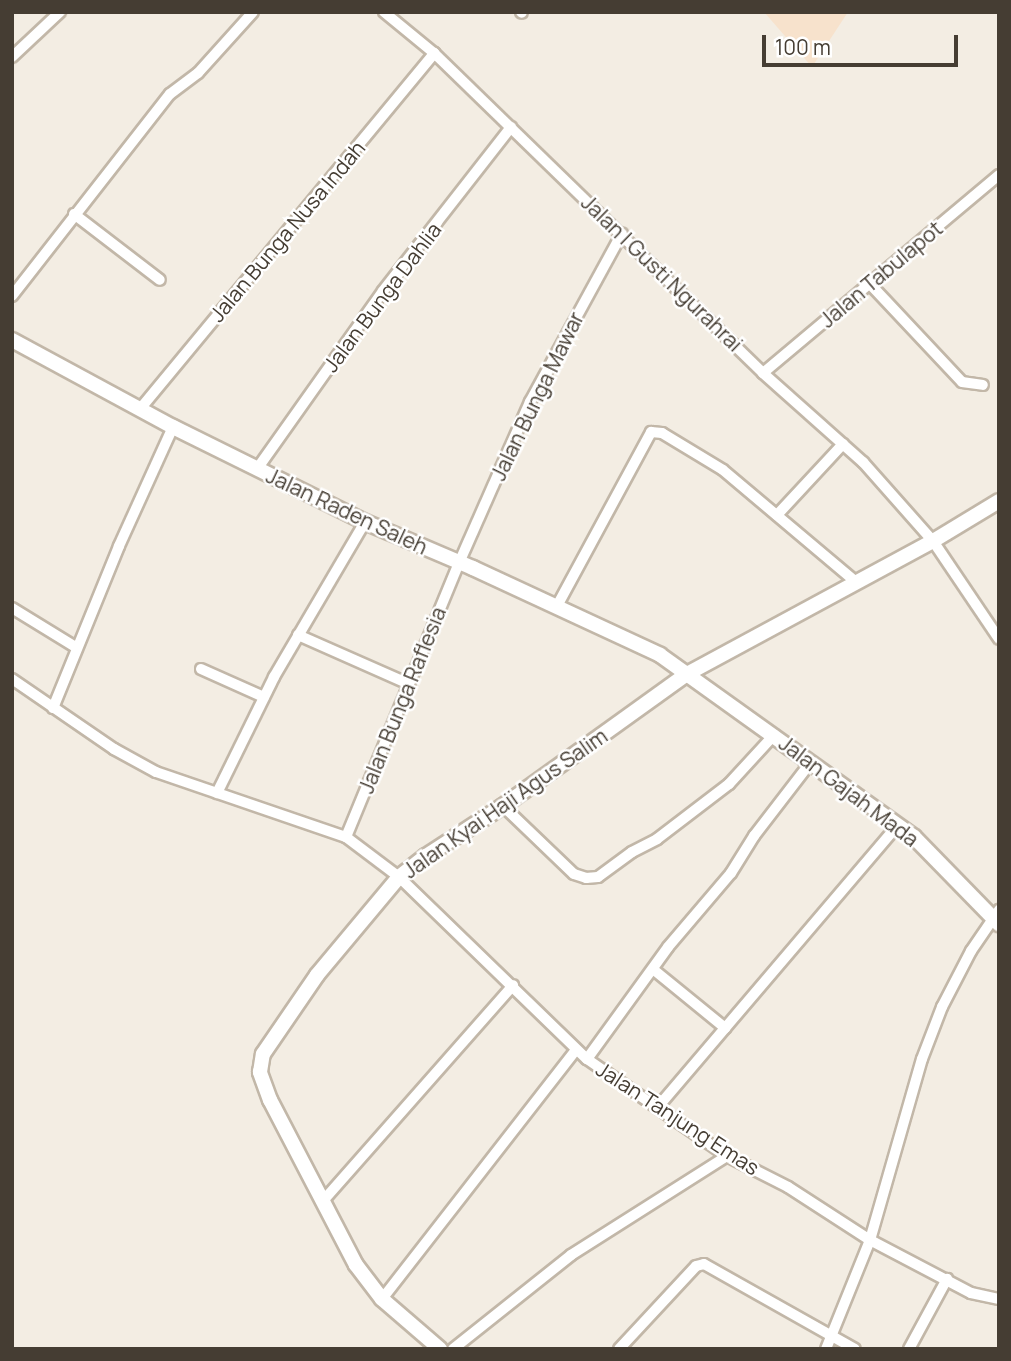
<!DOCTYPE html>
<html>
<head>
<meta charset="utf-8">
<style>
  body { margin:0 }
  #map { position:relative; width:1011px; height:1361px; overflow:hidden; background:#f3ede3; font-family:Manrope,sans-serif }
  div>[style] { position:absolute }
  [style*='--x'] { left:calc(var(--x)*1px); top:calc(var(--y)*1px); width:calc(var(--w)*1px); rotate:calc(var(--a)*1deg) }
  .commercial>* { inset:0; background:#f7e2cc }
  .roads { filter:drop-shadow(2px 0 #c2b7a8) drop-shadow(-2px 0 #c2b7a8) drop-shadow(0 2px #c2b7a8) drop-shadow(0 -2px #c2b7a8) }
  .minor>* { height:10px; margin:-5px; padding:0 5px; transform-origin:5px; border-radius:5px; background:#fff }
  .tertiary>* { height:14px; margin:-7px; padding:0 7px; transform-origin:7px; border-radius:7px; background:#fff }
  span { translate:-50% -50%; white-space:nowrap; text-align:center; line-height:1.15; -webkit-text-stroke:5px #fff; paint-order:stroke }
  .street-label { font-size:21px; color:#453d33 }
  .frame { position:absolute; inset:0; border:14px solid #453d33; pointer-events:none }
  .scale { position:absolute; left:762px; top:35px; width:196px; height:32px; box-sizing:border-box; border:4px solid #453d33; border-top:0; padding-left:9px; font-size:21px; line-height:24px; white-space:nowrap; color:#453d33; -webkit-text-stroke:5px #fff; paint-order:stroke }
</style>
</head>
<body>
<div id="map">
  <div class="commercial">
    <i style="clip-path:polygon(764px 12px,848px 12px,812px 67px)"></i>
  </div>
  <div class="roads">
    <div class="minor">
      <i style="--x:384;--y:12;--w:65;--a:39.4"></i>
      <i style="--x:434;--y:53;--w:459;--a:44.2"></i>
      <i style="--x:763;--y:373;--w:134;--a:41.7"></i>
      <i style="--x:863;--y:462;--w:106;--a:48.5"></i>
      <i style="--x:933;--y:541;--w:118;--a:56"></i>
      <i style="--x:521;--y:12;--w:1;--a:45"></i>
      <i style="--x:12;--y:57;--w:66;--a:-43.2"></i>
      <i style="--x:74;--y:214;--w:108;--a:37.5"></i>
      <i style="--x:870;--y:284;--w:134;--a:46.8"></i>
      <i style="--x:962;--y:382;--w:21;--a:8"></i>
      <i style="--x:12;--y:296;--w:256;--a:-52"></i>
      <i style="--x:170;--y:94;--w:35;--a:-37"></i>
      <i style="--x:198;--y:73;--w:82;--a:-48"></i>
      <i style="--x:763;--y:373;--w:308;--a:-40"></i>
      <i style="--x:140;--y:409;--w:462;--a:-50.4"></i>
      <i style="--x:257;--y:469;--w:218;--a:-54.7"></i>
      <i style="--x:383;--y:291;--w:208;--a:-52"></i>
      <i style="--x:777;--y:515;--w:97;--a:-47.1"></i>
      <i style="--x:557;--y:606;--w:198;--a:-61.6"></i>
      <i style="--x:651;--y:432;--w:11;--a:5"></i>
      <i style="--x:662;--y:433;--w:71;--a:31.2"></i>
      <i style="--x:723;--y:470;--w:174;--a:40.1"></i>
      <i style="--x:12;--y:608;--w:76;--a:31.6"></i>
      <i style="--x:298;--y:635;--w:121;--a:23.8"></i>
      <i style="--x:201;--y:669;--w:69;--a:24"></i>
      <i style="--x:12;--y:679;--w:124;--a:34.5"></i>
      <i style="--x:114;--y:749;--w:48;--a:28.7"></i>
      <i style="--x:156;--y:772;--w:201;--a:18.9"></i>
      <i style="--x:346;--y:837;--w:66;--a:37"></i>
      <i style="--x:399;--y:877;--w:262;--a:44.1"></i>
      <i style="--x:587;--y:1059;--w:170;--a:34.7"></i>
      <i style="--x:727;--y:1156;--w:68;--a:26.9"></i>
      <i style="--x:788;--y:1187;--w:98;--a:32.9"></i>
      <i style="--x:870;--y:1240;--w:114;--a:27.7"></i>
      <i style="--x:971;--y:1293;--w:29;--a:12"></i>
      <i style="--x:53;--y:708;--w:175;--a:-67.8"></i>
      <i style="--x:119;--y:546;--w:131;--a:-65.6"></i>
      <i style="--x:217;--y:793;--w:129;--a:-63.8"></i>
      <i style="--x:274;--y:677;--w:180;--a:-59.6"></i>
      <i style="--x:503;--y:806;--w:98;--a:43.8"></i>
      <i style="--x:574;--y:874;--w:13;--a:18"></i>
      <i style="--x:586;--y:878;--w:12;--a:-5"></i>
      <i style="--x:598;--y:877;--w:42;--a:-36.3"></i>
      <i style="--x:632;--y:852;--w:28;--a:-27"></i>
      <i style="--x:657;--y:839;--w:91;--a:-37.4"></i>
      <i style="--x:729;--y:784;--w:67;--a:-47.4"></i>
      <i style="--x:346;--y:837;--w:296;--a:-67.6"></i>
      <i style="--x:459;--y:563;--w:176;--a:-66.2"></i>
      <i style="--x:530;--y:402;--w:192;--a:-61.4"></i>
      <i style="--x:654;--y:970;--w:92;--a:39.2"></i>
      <i style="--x:587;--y:1059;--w:138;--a:-54.1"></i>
      <i style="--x:668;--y:947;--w:97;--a:-49.6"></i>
      <i style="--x:731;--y:873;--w:44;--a:-58.1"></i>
      <i style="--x:754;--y:836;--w:93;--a:-52.4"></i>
      <i style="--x:657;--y:1108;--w:372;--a:-49.6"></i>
      <i style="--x:322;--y:1202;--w:289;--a:-48.6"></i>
      <i style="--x:382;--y:1299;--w:314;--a:-52.1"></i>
      <i style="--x:453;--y:1349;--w:151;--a:-38.5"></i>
      <i style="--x:571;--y:1255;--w:185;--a:-32.4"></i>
      <i style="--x:619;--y:1349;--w:113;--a:-47.1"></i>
      <i style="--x:696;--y:1266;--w:8;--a:-14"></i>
      <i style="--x:704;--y:1264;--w:173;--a:29.4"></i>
      <i style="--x:826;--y:1349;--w:118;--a:-68"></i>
      <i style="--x:870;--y:1240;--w:188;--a:-74"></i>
      <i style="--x:922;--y:1059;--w:56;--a:-69"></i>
      <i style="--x:942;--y:1007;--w:63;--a:-62.6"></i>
      <i style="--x:971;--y:951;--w:50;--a:-55.7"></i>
      <i style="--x:909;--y:1349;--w:80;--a:-61.5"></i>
    </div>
    <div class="tertiary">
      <i style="--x:12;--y:340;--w:183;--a:28.4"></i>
      <i style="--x:173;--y:427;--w:214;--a:26.3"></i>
      <i style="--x:365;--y:522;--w:117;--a:23.1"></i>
      <i style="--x:473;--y:568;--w:206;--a:24.9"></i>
      <i style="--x:660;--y:655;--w:312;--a:35.6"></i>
      <i style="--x:914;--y:837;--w:122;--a:45.7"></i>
      <i style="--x:440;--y:1349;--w:77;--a:-139.2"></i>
      <i style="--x:382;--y:1299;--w:43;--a:-127.4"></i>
      <i style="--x:356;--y:1265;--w:186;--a:-117.5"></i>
      <i style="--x:270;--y:1100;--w:30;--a:-110"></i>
      <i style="--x:260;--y:1072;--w:18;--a:-81"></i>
      <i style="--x:263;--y:1054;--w:96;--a:-55.6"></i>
      <i style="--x:317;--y:975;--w:128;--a:-50.1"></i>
      <i style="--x:399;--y:877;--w:34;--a:-38"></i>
      <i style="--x:426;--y:856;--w:92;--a:-33"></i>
      <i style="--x:503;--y:806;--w:224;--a:-35.7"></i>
      <i style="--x:685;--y:675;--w:282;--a:-28.4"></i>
      <i style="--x:933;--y:541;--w:77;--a:-31.2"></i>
    </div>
  </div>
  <div class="street-label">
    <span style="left:287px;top:231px;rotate:-50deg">Jalan Bunga Nusa Indah</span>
    <span style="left:662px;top:273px;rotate:44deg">Jalan I Gusti Ngurahrai</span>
    <span style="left:881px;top:274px;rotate:-40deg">Jalan Tabulapot</span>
    <span style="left:382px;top:297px;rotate:-53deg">Jalan Bunga Dahlia</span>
    <span style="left:537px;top:396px;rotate:-64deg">Jalan Bunga Mawar</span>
    <span style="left:347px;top:511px;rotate:25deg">Jalan Raden Saleh</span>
    <span style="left:402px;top:700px;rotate:-68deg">Jalan Bunga Raflesia</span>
    <span style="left:849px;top:791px;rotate:37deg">Jalan Gajah Mada</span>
    <span style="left:505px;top:803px;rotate:-35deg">Jalan Kyai Haji Agus Salim</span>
    <span style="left:678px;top:1118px;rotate:33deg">Jalan Tanjung Emas</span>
  </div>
  <div class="frame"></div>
  <div class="scale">100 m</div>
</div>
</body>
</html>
